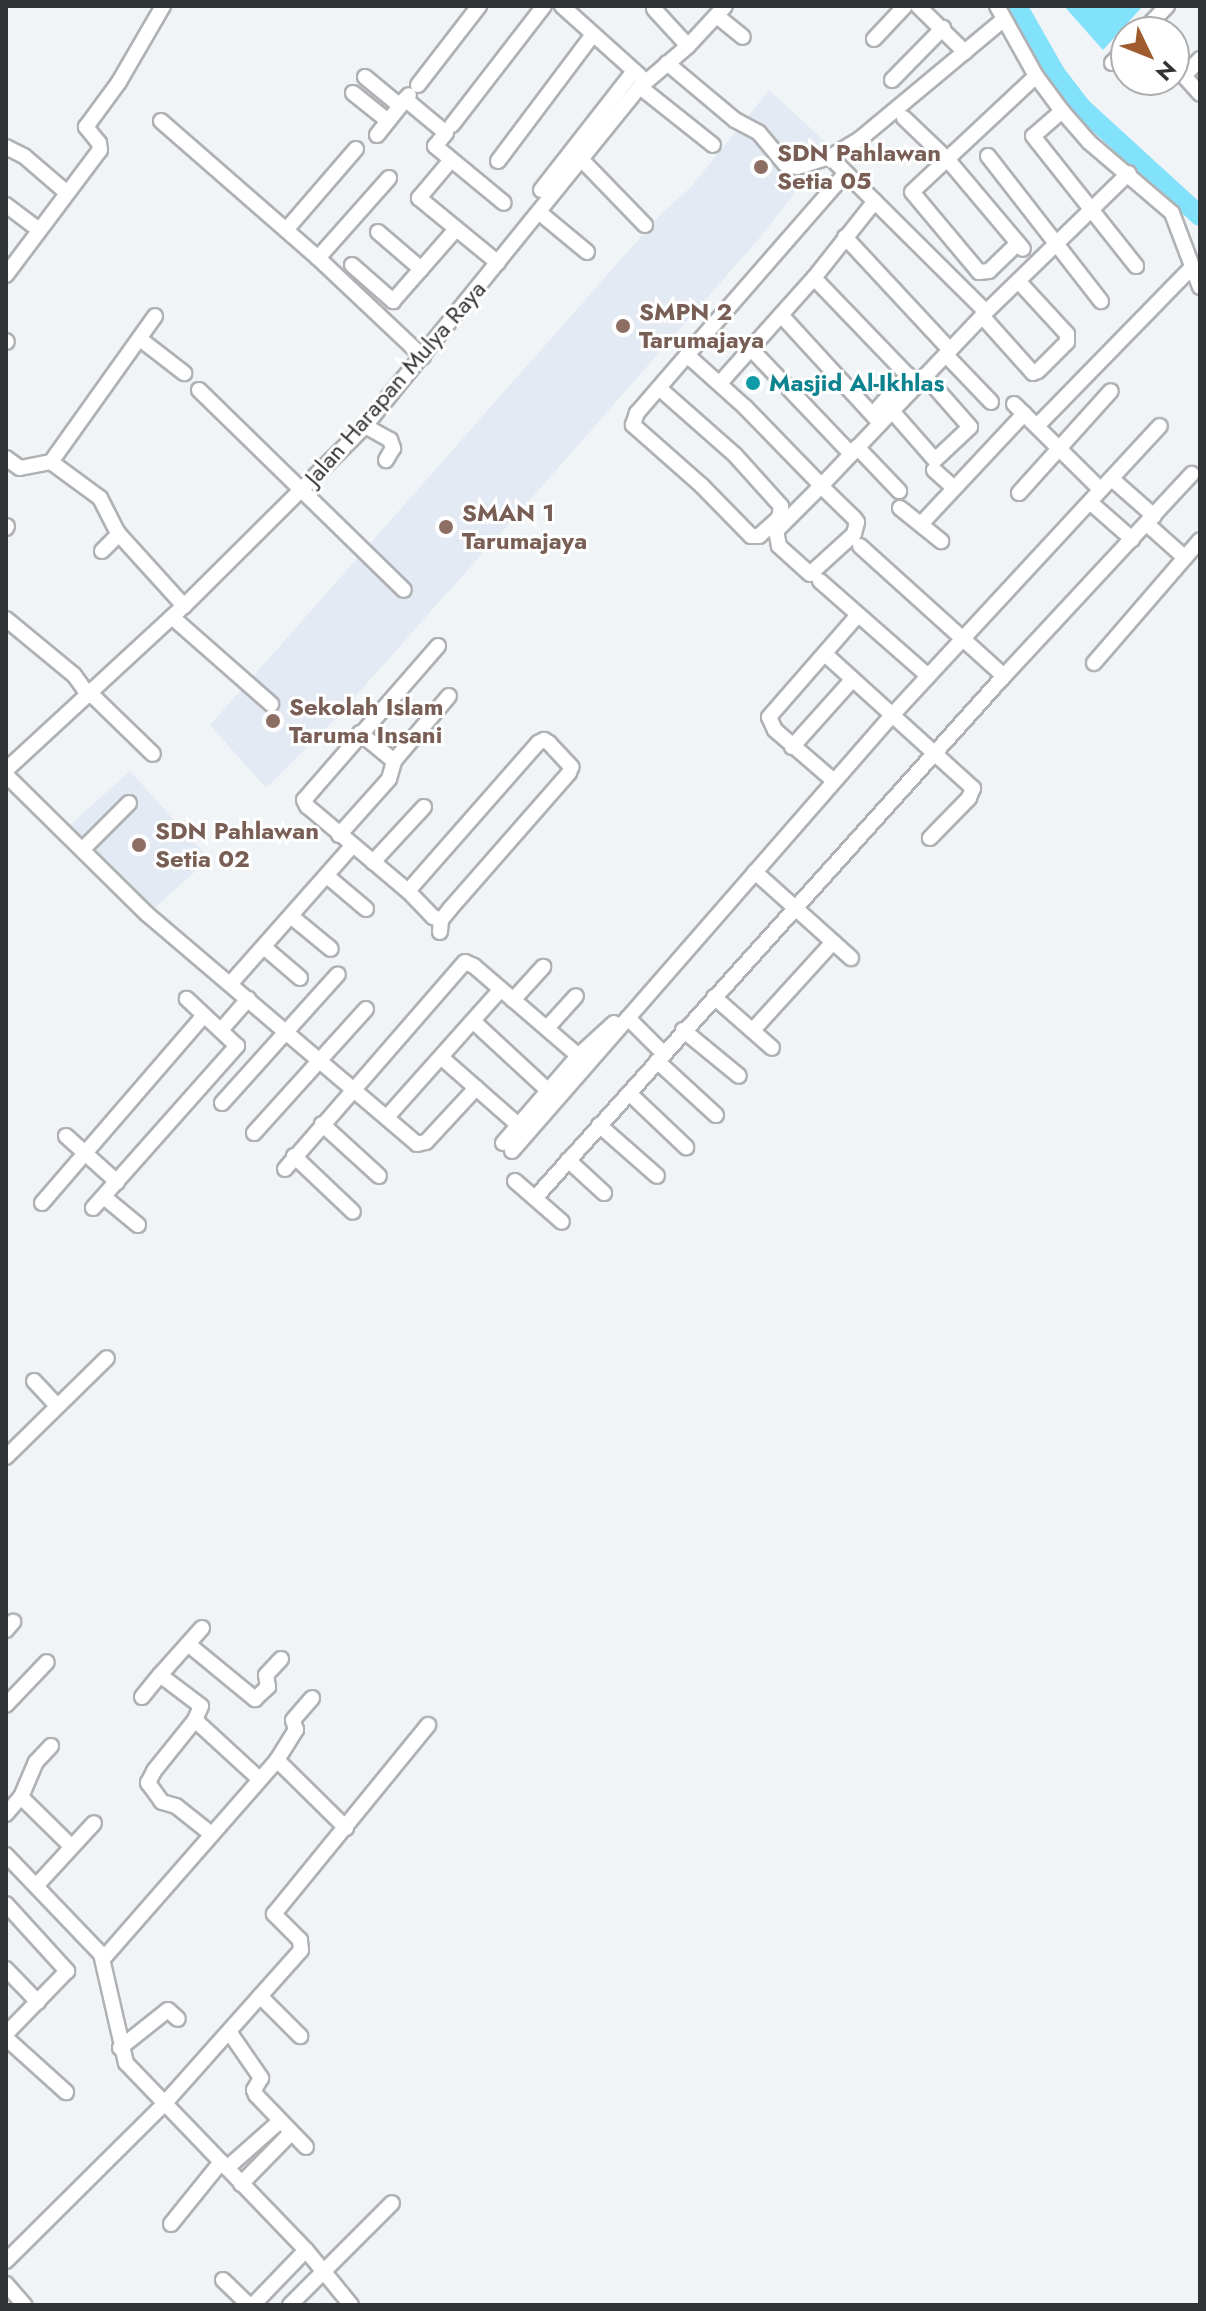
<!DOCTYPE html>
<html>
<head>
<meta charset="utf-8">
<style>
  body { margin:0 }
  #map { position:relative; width:1206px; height:2311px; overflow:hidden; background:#f1f4f6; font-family:Jost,sans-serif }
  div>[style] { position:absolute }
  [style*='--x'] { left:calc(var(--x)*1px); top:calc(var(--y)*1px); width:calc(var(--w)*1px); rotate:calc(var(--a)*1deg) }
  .built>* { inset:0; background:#e3eaf3; transform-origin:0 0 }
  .water>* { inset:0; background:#82e1fb }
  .river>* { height:20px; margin:-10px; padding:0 10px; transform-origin:10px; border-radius:10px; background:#82e1fb }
  .roads { filter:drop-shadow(2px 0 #afb1b4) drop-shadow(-2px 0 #afb1b4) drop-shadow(0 2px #afb1b4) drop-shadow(0 -2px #afb1b4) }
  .minor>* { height:14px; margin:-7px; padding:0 7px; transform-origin:7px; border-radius:7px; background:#fff }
  .dots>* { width:22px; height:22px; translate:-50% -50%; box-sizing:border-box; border:4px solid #fff; border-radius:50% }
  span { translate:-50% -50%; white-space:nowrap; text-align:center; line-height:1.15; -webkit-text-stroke:6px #fff; paint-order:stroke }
  .education-label { font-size:24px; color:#785e54; font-weight:700 }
  .left { translate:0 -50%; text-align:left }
  .street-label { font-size:24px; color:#323334 }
  .culture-label { font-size:24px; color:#0d838f; font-weight:700 }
  .frame { position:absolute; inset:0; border:8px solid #323334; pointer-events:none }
  .north { position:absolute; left:1110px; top:16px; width:80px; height:80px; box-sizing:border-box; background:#fff; border:2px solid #adadae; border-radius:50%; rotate:133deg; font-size:22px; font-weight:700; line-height:32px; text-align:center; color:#323334 }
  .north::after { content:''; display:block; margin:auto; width:28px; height:36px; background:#a05c2e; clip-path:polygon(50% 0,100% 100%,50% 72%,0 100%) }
</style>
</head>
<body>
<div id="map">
  <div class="built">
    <i style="clip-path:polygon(769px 90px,831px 147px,757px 241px,559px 467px,337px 717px,266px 788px,210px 725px,661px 214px,691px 187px)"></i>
    <i style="left:130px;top:771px;width:118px;height:87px;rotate:48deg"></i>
  </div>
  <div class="water">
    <i style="clip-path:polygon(1064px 6px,1143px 6px,1103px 50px)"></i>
  </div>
  <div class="river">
    <i style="--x:1017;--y:6;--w:77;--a:60.4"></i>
    <i style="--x:1055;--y:73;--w:43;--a:52.6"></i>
    <i style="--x:1081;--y:107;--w:161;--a:42.5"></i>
  </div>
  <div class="roads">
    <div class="minor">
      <i style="--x:562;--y:6;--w:105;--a:41.9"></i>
      <i style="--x:918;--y:6;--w:66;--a:44.4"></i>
      <i style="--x:997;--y:6;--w:80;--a:60.9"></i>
      <i style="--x:1036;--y:76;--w:44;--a:53.4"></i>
      <i style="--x:1062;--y:111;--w:41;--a:48.9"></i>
      <i style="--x:1089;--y:142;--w:109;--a:40.5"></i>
      <i style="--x:1172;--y:213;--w:79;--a:69.3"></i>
      <i style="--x:654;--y:9;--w:50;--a:47.4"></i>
      <i style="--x:717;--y:16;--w:33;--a:39"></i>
      <i style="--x:1142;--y:32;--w:36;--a:-46"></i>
      <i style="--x:874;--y:39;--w:45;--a:-46.8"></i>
      <i style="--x:1200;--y:59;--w:23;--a:133"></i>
      <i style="--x:1184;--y:76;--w:24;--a:48"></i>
      <i style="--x:667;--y:63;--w:89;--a:40"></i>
      <i style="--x:735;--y:120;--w:27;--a:28"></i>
      <i style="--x:759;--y:133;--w:40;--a:50"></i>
      <i style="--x:785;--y:164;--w:12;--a:14"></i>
      <i style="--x:797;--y:167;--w:34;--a:-17"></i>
      <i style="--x:830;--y:157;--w:35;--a:-31"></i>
      <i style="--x:860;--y:139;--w:187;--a:-39.8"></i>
      <i style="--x:1112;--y:63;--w:20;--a:-45"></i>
      <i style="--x:365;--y:77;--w:45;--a:39.6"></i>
      <i style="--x:892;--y:80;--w:73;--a:-45.6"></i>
      <i style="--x:418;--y:85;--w:100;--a:-52.3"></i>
      <i style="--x:640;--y:87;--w:93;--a:38.5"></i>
      <i style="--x:353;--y:93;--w:45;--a:38.7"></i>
      <i style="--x:405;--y:99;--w:53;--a:39.7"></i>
      <i style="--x:446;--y:133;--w:17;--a:130"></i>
      <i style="--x:435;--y:146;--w:89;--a:39.6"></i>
      <i style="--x:1062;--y:111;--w:38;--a:139"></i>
      <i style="--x:1033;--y:136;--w:166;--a:51.6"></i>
      <i style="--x:904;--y:118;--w:61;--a:43.7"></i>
      <i style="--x:948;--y:160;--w:116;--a:49.9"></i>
      <i style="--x:161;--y:121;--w:208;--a:41.1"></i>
      <i style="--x:318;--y:258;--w:144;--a:43.3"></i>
      <i style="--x:452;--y:125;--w:150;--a:-52.3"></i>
      <i style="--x:377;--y:135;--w:51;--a:-51.3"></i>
      <i style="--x:6;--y:147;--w:20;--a:27"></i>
      <i style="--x:24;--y:156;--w:57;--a:40.7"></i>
      <i style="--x:988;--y:156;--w:184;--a:52.1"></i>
      <i style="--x:830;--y:157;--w:220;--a:44.8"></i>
      <i style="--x:581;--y:159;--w:92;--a:45.9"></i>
      <i style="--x:451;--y:160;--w:50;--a:130.1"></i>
      <i style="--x:419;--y:198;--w:102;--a:39.4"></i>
      <i style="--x:498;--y:161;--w:156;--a:-53.1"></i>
      <i style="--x:845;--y:174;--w:240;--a:131.1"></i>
      <i style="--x:687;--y:355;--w:78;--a:41.9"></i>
      <i style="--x:745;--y:407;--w:103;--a:45.8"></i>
      <i style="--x:817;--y:481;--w:6;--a:51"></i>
      <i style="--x:821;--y:486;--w:46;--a:44.1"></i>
      <i style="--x:854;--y:518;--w:5;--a:53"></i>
      <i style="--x:857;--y:522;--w:12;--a:104"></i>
      <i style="--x:854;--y:534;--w:59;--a:137.7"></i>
      <i style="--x:810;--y:574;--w:42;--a:-137.9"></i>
      <i style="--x:779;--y:546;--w:15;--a:-101"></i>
      <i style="--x:776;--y:531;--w:64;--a:-45"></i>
      <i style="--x:821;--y:486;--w:240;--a:-46.5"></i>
      <i style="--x:986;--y:312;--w:199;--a:-44.2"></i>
      <i style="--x:541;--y:190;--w:151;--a:-52"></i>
      <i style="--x:6;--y:205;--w:40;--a:37"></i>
      <i style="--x:540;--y:213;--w:61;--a:39.7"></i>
      <i style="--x:286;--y:230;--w:107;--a:-49.2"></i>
      <i style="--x:378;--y:232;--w:57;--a:40.7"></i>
      <i style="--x:845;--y:237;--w:154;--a:47.1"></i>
      <i style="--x:1018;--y:243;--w:40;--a:136"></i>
      <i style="--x:989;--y:271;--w:10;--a:174"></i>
      <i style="--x:979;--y:272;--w:104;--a:-129.9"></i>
      <i style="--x:912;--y:192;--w:170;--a:-43.1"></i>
      <i style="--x:318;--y:258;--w:107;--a:-48.4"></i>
      <i style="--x:352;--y:265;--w:55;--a:41.3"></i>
      <i style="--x:393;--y:301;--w:96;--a:-48.8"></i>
      <i style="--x:6;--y:275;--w:156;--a:-53.1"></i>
      <i style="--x:100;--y:150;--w:7;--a:-98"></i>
      <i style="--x:99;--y:143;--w:21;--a:-129"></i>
      <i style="--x:86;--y:127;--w:56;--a:-53.7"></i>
      <i style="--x:119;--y:82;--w:88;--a:-59.9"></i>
      <i style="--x:814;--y:278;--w:149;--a:46.1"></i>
      <i style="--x:781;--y:315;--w:147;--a:47.5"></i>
      <i style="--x:982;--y:316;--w:76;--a:48.2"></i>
      <i style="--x:1033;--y:373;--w:5;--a:-22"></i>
      <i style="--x:1038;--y:371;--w:41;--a:-45"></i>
      <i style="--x:1067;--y:342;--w:8;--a:-90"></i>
      <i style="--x:1067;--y:334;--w:71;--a:-132.7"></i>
      <i style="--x:140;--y:339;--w:56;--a:37.7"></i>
      <i style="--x:6;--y:341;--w:1;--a:45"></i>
      <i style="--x:752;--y:350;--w:144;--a:46.4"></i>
      <i style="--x:946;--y:355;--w:65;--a:46.2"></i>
      <i style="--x:720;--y:383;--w:141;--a:-48.2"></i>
      <i style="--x:814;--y:278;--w:98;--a:-51.6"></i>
      <i style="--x:659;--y:388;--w:101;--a:41.4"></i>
      <i style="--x:735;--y:455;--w:69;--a:48"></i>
      <i style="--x:781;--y:506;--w:12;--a:99"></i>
      <i style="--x:779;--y:518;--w:27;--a:138"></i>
      <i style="--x:759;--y:536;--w:8;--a:180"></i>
      <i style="--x:751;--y:536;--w:71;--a:-134.4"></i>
      <i style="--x:701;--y:485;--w:91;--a:-138.6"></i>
      <i style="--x:633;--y:425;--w:13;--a:-72"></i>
      <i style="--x:637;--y:413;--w:77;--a:-49.2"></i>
      <i style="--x:199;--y:390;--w:286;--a:44.3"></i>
      <i style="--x:1014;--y:404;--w:122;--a:44.7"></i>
      <i style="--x:892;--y:411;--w:65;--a:48.7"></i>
      <i style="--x:935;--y:460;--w:48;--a:-43.3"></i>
      <i style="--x:970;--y:427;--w:68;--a:-131.4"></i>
      <i style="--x:874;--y:413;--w:51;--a:-48.2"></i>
      <i style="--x:365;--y:426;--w:29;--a:29"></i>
      <i style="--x:390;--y:440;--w:9;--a:69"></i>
      <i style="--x:393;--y:448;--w:14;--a:120"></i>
      <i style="--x:1037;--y:426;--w:221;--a:-45.7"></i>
      <i style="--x:857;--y:447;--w:61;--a:46.3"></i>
      <i style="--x:6;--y:458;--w:17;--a:36"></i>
      <i style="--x:20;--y:468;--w:32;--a:-11"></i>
      <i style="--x:51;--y:462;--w:61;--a:36.3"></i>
      <i style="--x:100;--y:498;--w:38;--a:63"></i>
      <i style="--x:117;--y:532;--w:100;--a:47.8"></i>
      <i style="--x:51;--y:462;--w:179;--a:-54.5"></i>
      <i style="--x:934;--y:470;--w:27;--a:42"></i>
      <i style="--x:1112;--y:479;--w:56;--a:41.4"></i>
      <i style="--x:1019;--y:493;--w:137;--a:-48"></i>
      <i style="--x:1091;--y:503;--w:55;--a:41.3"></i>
      <i style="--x:900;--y:508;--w:53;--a:38.8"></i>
      <i style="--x:921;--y:524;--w:151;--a:-46.9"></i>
      <i style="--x:1147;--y:524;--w:50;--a:41.7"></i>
      <i style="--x:6;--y:528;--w:2;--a:-63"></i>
      <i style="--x:860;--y:546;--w:194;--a:42.1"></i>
      <i style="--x:102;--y:551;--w:24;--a:-45"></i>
      <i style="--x:820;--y:581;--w:144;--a:41.3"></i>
      <i style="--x:172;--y:617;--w:132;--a:41.3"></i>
      <i style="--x:6;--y:619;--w:88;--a:39.5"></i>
      <i style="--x:74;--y:675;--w:26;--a:54"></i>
      <i style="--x:438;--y:646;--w:204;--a:131"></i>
      <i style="--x:304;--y:800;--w:7;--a:63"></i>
      <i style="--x:307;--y:806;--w:132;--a:40.1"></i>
      <i style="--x:408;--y:891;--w:36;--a:46"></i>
      <i style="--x:433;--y:917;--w:9;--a:21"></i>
      <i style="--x:825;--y:654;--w:200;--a:42.2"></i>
      <i style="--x:973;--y:788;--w:11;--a:112"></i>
      <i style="--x:969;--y:798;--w:56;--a:134.3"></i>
      <i style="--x:1094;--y:663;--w:162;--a:-49.2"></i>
      <i style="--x:91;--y:694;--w:86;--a:44.1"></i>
      <i style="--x:360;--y:733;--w:44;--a:39.5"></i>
      <i style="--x:792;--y:747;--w:91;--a:-48.1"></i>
      <i style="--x:6;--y:770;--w:242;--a:-42.7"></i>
      <i style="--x:184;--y:606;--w:255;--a:-44.8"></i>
      <i style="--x:365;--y:426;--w:437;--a:-51"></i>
      <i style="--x:640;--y:87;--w:63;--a:-40.5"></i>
      <i style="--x:688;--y:46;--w:54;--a:-47.2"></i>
      <i style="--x:6;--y:775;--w:198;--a:44.6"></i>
      <i style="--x:147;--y:914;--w:355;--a:40.4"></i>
      <i style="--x:417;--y:1144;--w:9;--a:-13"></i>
      <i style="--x:426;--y:1142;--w:74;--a:-47.2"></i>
      <i style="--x:834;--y:781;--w:78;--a:-139.2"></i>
      <i style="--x:775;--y:730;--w:14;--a:-115"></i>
      <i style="--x:769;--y:717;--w:135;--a:-48.9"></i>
      <i style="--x:339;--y:835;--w:75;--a:-48.2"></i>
      <i style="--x:389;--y:779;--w:19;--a:-74"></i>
      <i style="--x:394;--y:761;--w:85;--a:-49.8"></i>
      <i style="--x:83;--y:849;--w:65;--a:-45"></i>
      <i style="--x:373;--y:862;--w:75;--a:-47.2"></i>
      <i style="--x:755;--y:872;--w:129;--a:41.9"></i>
      <i style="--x:327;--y:876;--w:51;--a:40.2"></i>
      <i style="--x:408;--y:891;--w:197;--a:-48.7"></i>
      <i style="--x:538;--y:743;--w:7;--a:-27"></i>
      <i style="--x:544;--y:740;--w:6;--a:31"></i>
      <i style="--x:549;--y:743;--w:33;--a:47"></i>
      <i style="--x:571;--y:767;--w:6;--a:108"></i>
      <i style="--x:569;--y:773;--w:181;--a:131.2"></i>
      <i style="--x:450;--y:909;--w:14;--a:129"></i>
      <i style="--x:441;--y:920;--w:12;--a:95"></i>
      <i style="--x:292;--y:917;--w:50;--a:39.4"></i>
      <i style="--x:265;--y:948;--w:46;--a:40.6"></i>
      <i style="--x:231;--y:983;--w:183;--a:-48.5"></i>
      <i style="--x:714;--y:997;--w:77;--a:41.3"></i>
      <i style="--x:513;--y:1000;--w:45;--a:-47.7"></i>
      <i style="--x:628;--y:1018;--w:49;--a:45"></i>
      <i style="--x:474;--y:1022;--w:112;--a:42.8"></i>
      <i style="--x:547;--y:1028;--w:43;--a:-47.8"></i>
      <i style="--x:222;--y:1029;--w:40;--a:-49"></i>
      <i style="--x:683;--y:1030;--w:72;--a:39.4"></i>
      <i style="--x:753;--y:1030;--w:119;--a:-47.7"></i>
      <i style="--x:442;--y:1058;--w:111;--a:41.3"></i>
      <i style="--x:657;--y:1061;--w:80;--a:42.5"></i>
      <i style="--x:629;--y:1093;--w:79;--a:43.5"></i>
      <i style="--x:222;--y:1103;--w:173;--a:-48"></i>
      <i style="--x:387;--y:1117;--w:171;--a:-48.3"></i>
      <i style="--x:322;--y:1124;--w:77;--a:42.4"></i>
      <i style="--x:599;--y:1125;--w:77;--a:41.3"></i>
      <i style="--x:254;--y:1133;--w:167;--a:-47.9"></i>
      <i style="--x:66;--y:1136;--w:69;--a:42"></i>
      <i style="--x:503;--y:1143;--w:115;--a:-49.2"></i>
      <i style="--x:578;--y:1056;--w:49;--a:-42.5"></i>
      <i style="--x:512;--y:1151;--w:581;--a:-48.91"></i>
      <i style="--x:894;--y:713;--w:391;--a:-47.2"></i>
      <i style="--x:294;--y:1156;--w:81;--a:43.5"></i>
      <i style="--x:568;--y:1160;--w:49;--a:42.5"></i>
      <i style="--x:285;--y:1169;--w:274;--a:-49"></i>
      <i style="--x:465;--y:962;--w:10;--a:24"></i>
      <i style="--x:474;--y:966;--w:150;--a:40.7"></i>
      <i style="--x:515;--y:1181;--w:62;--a:41.1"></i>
      <i style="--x:104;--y:1197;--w:44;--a:39.5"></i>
      <i style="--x:535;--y:1198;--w:702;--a:-48.06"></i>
      <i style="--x:1004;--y:676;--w:276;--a:-47.1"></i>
      <i style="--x:42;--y:1203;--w:248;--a:-49.2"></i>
      <i style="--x:93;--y:1208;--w:217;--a:-48.4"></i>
      <i style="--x:237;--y:1046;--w:69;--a:-136.8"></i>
      <i style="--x:34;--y:1381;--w:34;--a:47"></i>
      <i style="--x:6;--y:1457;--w:141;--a:-44.4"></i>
      <i style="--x:6;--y:1630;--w:11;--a:-49"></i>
      <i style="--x:188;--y:1644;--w:87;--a:39.4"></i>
      <i style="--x:255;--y:1699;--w:18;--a:-43"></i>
      <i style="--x:268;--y:1687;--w:12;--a:-99"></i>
      <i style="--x:266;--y:1675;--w:22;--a:-47"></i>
      <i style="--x:142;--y:1697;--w:28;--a:-51"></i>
      <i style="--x:6;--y:1705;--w:59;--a:-46.4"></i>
      <i style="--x:195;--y:1720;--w:15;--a:-67"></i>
      <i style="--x:201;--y:1706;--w:51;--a:-142.9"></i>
      <i style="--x:160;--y:1675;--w:63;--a:-48.2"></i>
      <i style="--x:277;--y:1760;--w:97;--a:44.6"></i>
      <i style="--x:21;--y:1797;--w:71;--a:44.4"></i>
      <i style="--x:6;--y:1814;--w:23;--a:-49"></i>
      <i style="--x:21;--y:1797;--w:38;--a:-67"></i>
      <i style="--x:36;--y:1762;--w:22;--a:-47"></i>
      <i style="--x:210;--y:1833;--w:43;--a:-141.5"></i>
      <i style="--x:176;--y:1806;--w:15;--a:-164"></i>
      <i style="--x:162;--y:1802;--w:24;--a:-126"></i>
      <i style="--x:148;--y:1783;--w:13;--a:-63"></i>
      <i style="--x:154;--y:1771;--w:65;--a:-51.2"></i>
      <i style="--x:195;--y:1720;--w:86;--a:42.6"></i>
      <i style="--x:6;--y:1855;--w:137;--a:46.2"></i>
      <i style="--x:101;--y:1954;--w:112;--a:77.1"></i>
      <i style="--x:126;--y:2063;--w:260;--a:46.1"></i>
      <i style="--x:306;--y:2250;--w:71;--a:50.7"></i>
      <i style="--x:37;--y:1885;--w:84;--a:-47.4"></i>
      <i style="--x:6;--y:1904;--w:91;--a:47.7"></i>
      <i style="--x:67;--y:1971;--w:88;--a:134.1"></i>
      <i style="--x:103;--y:1959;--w:264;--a:-48.8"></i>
      <i style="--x:277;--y:1760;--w:36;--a:-58"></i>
      <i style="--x:296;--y:1730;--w:10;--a:-107"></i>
      <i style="--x:293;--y:1720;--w:29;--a:-49"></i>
      <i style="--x:6;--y:1969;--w:46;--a:45.9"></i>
      <i style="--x:260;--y:1996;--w:57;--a:45"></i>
      <i style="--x:230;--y:2033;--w:55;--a:55.4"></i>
      <i style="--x:261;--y:2078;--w:14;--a:120"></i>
      <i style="--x:254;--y:2090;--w:5;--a:68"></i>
      <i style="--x:256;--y:2095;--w:72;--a:46.1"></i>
      <i style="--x:6;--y:2038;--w:81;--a:42"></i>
      <i style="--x:120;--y:2048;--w:61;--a:-38.4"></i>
      <i style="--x:168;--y:2010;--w:13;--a:42"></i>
      <i style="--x:227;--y:2168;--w:69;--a:-41.5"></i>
      <i style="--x:241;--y:2184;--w:71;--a:-45.6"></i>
      <i style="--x:171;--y:2224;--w:80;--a:-51.1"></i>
      <i style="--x:6;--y:2261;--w:223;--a:-44.8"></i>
      <i style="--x:164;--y:2104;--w:206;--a:-48.3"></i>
      <i style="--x:301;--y:1950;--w:10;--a:-96"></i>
      <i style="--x:300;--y:1940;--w:37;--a:-135"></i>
      <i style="--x:274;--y:1914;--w:244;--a:-50.8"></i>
      <i style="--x:223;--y:2280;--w:36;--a:44"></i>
      <i style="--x:6;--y:2284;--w:28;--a:49"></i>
      <i style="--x:253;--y:2305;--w:76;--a:-46.1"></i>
      <i style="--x:290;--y:2305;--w:144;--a:-45"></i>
    </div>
  </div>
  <div class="dots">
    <i style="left:761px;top:167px;background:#8d6e63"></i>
    <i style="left:623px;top:326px;background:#8d6e63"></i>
    <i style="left:753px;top:383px;background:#0f9aa8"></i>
    <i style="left:446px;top:527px;background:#8d6e63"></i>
    <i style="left:273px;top:721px;background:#8d6e63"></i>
    <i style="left:139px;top:845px;background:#8d6e63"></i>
  </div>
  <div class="education-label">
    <span class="left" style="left:777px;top:167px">SDN Pahlawan<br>Setia 05</span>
    <span class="left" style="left:639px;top:326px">SMPN 2<br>Tarumajaya</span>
    <span class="left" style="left:462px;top:527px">SMAN 1<br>Tarumajaya</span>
    <span class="left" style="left:289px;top:721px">Sekolah Islam<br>Taruma Insani</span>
    <span class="left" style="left:155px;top:845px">SDN Pahlawan<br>Setia 02</span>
  </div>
  <div class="street-label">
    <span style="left:395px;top:383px;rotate:-49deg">Jalan Harapan Mulya Raya</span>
  </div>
  <div class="culture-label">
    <span class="left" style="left:769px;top:383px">Masjid Al-Ikhlas</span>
  </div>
  <div class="frame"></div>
  <div class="north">N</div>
</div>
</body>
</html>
